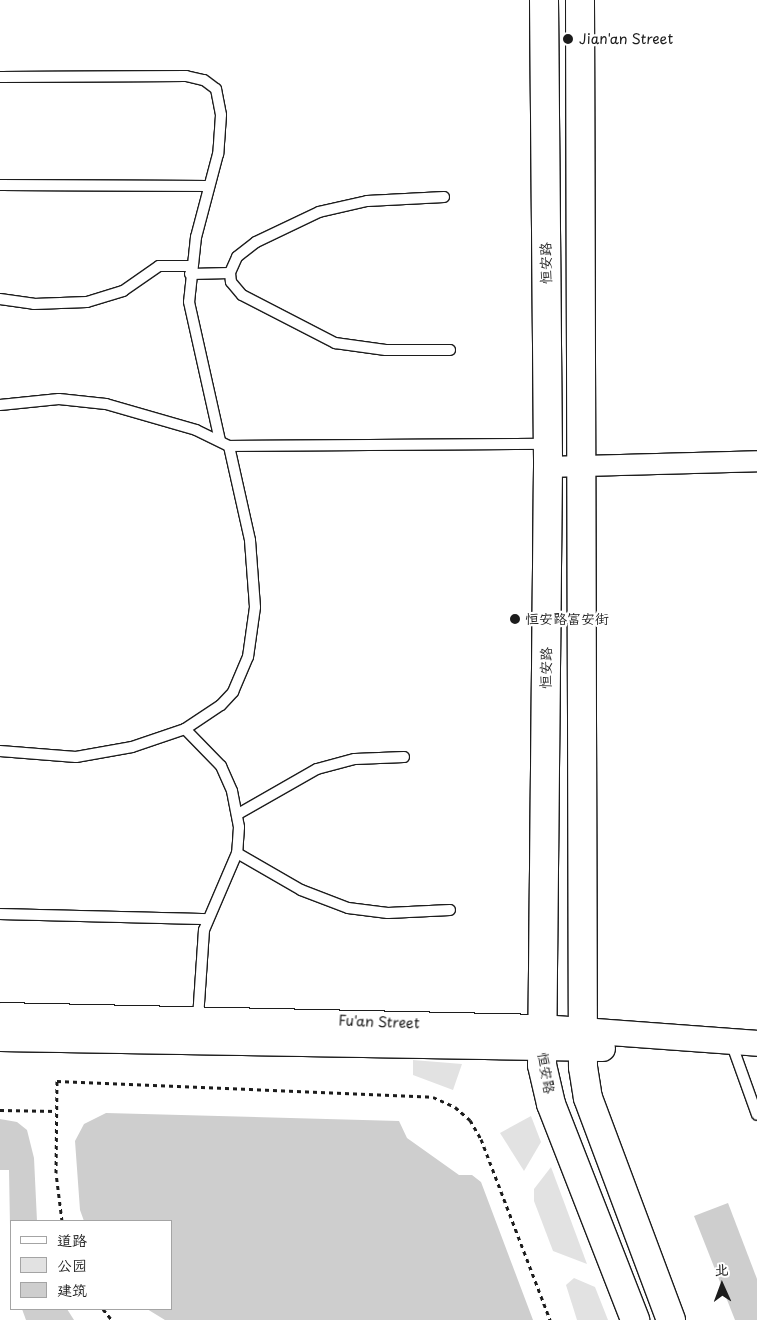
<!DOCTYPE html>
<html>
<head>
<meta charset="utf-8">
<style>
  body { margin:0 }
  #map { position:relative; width:757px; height:1320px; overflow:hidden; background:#fff; font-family:"Playpen Sans","LXGW WenKai TC",sans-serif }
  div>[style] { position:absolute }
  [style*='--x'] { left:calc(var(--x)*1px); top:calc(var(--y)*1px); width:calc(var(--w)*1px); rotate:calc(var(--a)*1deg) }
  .green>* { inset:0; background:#e2e2e2 }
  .building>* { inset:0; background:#cecece }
  .path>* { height:3px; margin-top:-1.5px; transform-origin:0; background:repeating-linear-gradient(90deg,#1c1c1c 0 4px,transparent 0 8px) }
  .roads { filter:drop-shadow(1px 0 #1c1c1c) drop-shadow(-1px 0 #1c1c1c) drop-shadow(0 1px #1c1c1c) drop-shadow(0 -1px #1c1c1c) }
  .service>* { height:10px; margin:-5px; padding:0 5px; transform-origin:5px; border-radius:5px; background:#fff }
  .minor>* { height:20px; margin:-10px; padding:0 10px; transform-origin:10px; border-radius:10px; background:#fff }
  .tertiary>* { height:25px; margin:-12.5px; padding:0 12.5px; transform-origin:12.5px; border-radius:12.5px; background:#fff }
  .secondary>* { height:28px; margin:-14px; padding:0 14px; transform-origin:14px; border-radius:14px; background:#fff }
  .dots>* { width:14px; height:14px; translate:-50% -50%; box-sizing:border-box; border:2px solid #fff; border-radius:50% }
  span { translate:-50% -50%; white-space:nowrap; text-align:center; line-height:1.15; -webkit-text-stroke:4.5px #fff; paint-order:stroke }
  .poi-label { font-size:14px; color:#1c1c1c }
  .left { translate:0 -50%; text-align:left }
  .street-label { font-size:14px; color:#1c1c1c }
  .legend { position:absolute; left:10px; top:1220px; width:162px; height:90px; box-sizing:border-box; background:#fff; border:1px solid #a4a4a4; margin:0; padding:6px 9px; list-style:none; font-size:15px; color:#1c1c1c }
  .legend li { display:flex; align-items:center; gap:10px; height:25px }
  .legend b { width:25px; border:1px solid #a4a4a4 }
  .north { position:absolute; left:697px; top:1260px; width:50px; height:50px; -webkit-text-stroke:4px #fff; paint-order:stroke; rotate:358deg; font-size:14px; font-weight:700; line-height:20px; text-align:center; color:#1c1c1c }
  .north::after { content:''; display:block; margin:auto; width:18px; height:22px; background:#1c1c1c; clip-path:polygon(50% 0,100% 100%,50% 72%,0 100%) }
</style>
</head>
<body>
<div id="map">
  <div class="green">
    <i style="clip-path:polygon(413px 1060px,462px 1064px,453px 1090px,413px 1075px)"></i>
    <i style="clip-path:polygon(531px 1116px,541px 1142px,524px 1171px,500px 1133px)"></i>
    <i style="clip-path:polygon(551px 1167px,587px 1264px,553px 1251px,534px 1201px,534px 1189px)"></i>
    <i style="clip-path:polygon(574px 1278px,595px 1287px,608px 1320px,577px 1320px,566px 1285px)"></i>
  </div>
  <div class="building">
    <i style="clip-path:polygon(106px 1113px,399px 1121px,407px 1138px,459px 1175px,472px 1175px,481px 1182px,533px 1320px,165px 1320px,147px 1309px,171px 1309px,171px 1221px,84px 1221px,80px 1210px,75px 1141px,84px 1124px)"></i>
    <i style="clip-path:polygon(0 1119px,17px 1122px,27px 1130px,34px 1158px,37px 1221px,11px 1221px,11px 1283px,9px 1170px,0 1170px)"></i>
    <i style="clip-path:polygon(728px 1203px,757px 1279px,757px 1320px,735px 1320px,694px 1216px)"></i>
    <i style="clip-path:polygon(22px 1309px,67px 1309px,74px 1320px,26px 1320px)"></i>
  </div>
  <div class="path">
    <i style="--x:0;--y:1110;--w:56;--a:1"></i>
    <i style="--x:62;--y:1221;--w:48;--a:-97.1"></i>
    <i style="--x:56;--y:1173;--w:92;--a:-89.4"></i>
    <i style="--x:57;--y:1081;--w:376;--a:2.4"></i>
    <i style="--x:433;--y:1097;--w:24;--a:24"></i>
    <i style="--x:455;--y:1107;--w:20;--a:41"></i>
    <i style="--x:470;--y:1120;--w:22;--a:60"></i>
    <i style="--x:481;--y:1139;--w:194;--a:69.1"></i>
    <i style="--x:103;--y:1309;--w:14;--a:51"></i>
  </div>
  <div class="roads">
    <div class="service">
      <i style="--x:0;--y:77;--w:186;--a:-0.3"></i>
      <i style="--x:186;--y:76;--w:18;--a:13"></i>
      <i style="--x:204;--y:80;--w:15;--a:37"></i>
      <i style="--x:216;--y:89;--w:26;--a:79"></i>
      <i style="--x:221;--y:115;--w:39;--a:94"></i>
      <i style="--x:218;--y:154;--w:86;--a:104.8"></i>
      <i style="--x:196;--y:237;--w:65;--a:96.1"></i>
      <i style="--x:189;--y:302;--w:142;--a:77.4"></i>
      <i style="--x:0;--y:185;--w:209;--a:0.3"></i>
      <i style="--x:444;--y:197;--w:77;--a:177"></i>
      <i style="--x:367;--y:201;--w:49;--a:167.1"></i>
      <i style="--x:319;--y:212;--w:70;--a:154.5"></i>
      <i style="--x:256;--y:242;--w:24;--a:142"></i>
      <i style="--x:237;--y:257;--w:17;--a:114"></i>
      <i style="--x:230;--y:273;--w:9;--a:84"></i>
      <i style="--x:231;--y:282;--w:17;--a:50"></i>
      <i style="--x:242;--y:295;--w:105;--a:27.3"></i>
      <i style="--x:335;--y:343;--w:51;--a:7.8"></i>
      <i style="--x:386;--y:350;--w:64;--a:0"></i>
      <i style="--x:190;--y:274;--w:40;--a:-1.4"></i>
      <i style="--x:0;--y:299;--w:34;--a:8"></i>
      <i style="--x:34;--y:304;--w:53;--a:-2.2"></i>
      <i style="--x:87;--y:302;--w:38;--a:-17"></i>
      <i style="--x:123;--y:291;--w:44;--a:-34.8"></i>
      <i style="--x:159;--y:266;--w:32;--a:0"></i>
      <i style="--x:0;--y:405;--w:59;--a:-5.8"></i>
      <i style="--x:59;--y:399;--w:47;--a:6.1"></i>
      <i style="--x:106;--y:404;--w:94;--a:16.1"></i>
      <i style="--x:196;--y:430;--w:37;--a:26"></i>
      <i style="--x:229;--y:446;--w:317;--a:-0.4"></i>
      <i style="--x:185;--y:729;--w:52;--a:45.8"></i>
      <i style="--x:221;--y:766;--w:27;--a:66"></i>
      <i style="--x:232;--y:791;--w:37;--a:79"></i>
      <i style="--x:239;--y:827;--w:26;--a:94"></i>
      <i style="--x:237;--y:853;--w:84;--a:113.2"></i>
      <i style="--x:204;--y:930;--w:87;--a:93.9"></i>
      <i style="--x:0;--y:751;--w:76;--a:4.5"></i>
      <i style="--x:76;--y:757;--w:57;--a:-10.1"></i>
      <i style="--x:132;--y:747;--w:56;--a:-18.8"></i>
      <i style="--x:185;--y:729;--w:43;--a:-33.7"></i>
      <i style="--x:221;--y:705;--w:18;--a:-47"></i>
      <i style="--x:233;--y:692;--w:38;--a:-67"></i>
      <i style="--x:248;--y:657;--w:50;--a:-82"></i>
      <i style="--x:255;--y:607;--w:67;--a:-94.3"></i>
      <i style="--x:250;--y:540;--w:96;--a:-102.6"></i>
      <i style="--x:238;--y:814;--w:91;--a:-29.7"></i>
      <i style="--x:317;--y:769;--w:39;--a:-15"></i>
      <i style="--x:355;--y:759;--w:49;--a:-2.3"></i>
      <i style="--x:237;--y:853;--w:74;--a:30"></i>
      <i style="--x:301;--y:890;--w:50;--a:21"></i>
      <i style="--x:348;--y:908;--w:40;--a:7.1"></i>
      <i style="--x:388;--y:913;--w:62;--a:-2.8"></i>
      <i style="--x:0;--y:914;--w:207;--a:1.4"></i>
      <i style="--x:732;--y:1045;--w:74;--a:70.3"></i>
    </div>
    <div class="minor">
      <i style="--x:548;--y:467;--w:209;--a:-1.6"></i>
    </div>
    <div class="tertiary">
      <i style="--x:0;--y:1015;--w:541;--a:1.27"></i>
      <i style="--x:541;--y:1027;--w:217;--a:4.2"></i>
      <i style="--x:0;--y:1038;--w:602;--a:0.95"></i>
    </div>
    <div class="secondary">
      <i style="--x:544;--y:0;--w:467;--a:89.5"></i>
      <i style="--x:548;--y:467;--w:598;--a:90.57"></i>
      <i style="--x:542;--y:1065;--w:40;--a:77"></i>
      <i style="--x:551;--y:1104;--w:232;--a:68.7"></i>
      <i style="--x:580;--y:0;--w:1067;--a:89.84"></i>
      <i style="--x:583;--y:1067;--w:31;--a:81"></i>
      <i style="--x:588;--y:1098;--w:237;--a:69.5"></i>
    </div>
  </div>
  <div class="dots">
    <i style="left:568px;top:39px;background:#1c1c1c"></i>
    <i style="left:515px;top:619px;background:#1c1c1c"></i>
  </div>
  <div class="poi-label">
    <span class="left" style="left:579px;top:39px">Jian'an Street</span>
    <span class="left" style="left:525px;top:619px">恒安路富安街</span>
  </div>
  <div class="street-label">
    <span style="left:546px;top:263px;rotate:-91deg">恒安路</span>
    <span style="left:546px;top:668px;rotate:-89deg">恒安路</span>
    <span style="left:379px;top:1022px;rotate:2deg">Fu'an Street</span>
    <span style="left:546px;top:1073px;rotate:80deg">恒安路</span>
  </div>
  <ul class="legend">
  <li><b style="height:6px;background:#fff"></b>道路</li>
  <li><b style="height:14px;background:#e2e2e2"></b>公园</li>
  <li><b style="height:14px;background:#cecece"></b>建筑</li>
  </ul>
  <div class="north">北</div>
</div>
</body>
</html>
